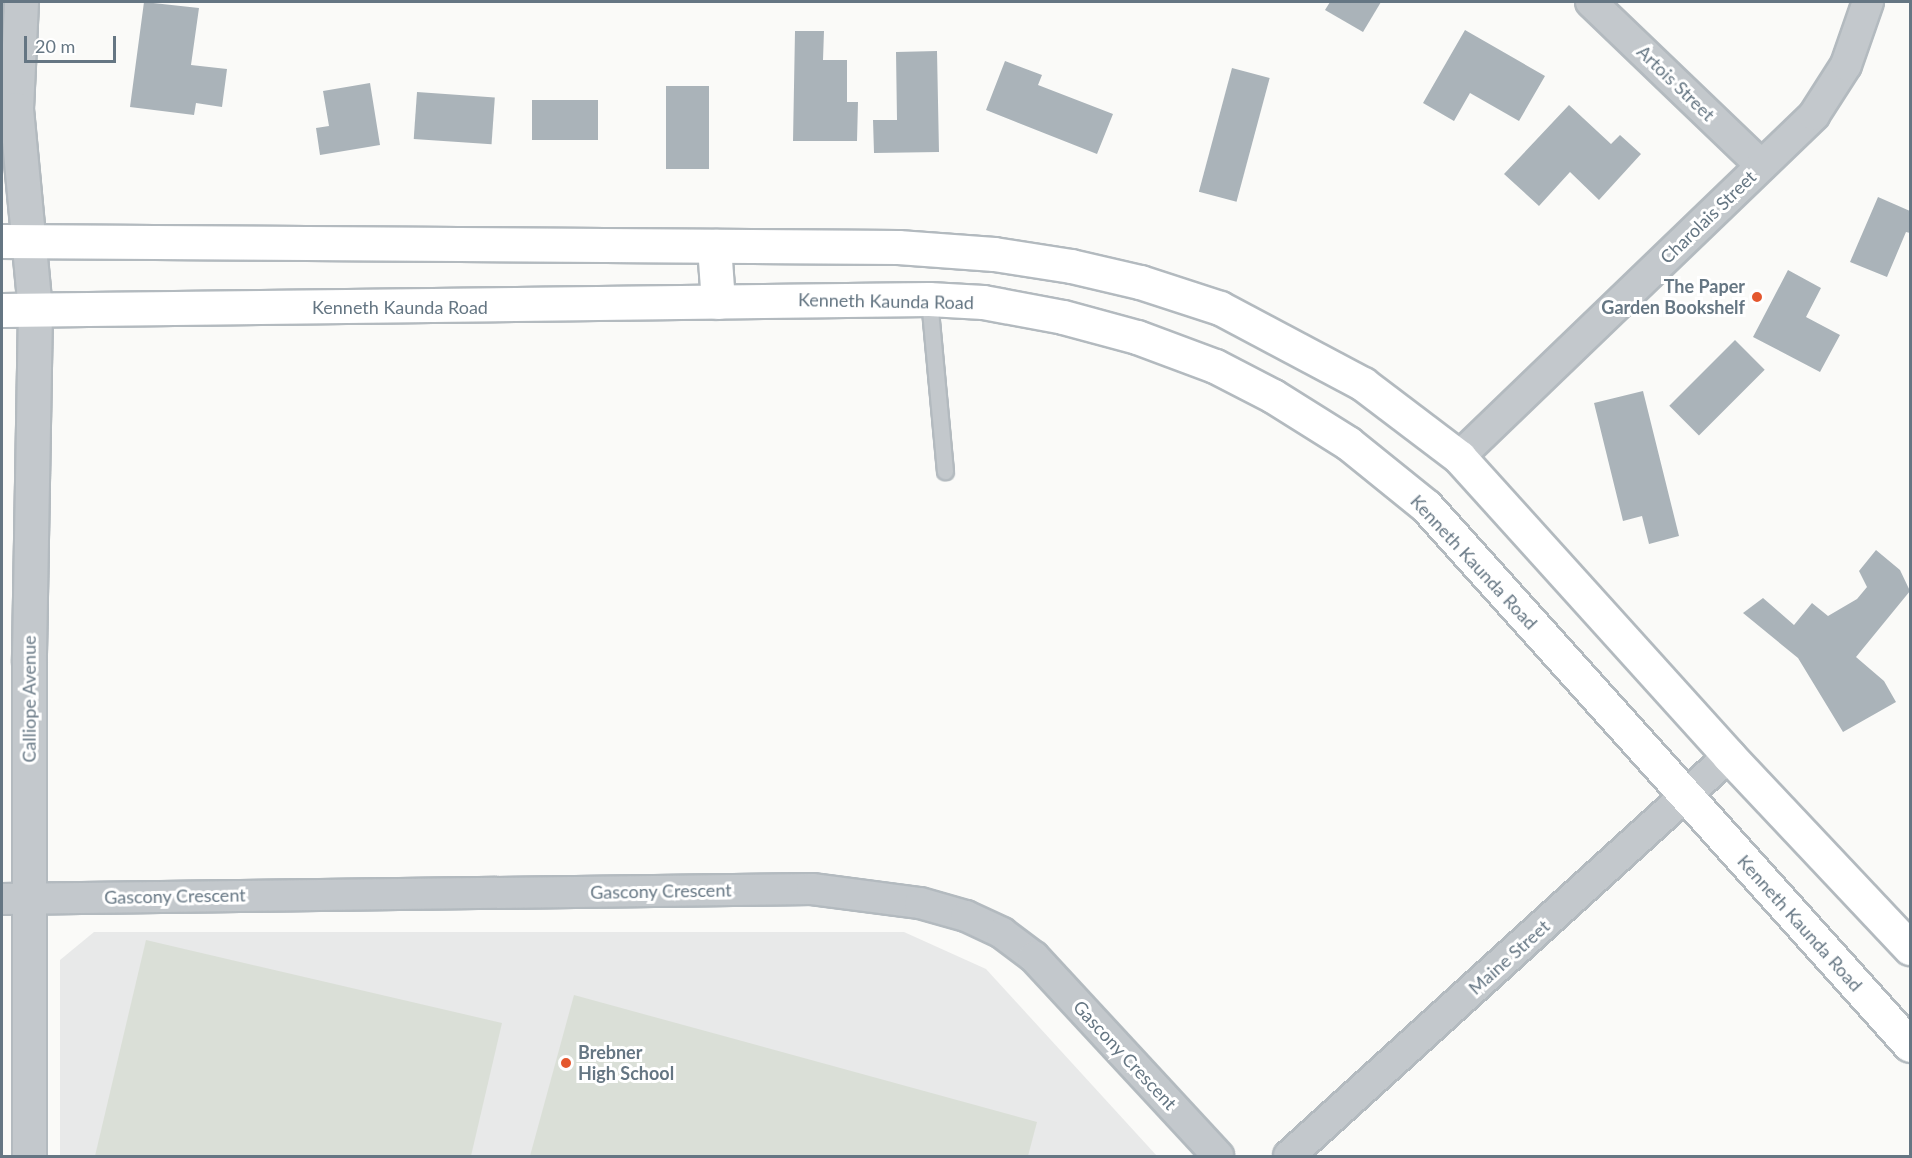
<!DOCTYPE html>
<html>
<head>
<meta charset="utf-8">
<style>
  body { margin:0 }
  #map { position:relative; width:1912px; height:1158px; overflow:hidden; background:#fafaf8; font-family:Lato,sans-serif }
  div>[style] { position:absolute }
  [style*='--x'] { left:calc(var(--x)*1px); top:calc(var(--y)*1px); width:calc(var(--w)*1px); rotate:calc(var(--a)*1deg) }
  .built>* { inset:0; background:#e8e9e9 }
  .green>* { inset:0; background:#dadfd7 }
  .building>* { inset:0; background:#aab3b9; transform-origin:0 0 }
  .roads { filter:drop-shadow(2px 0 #b3babf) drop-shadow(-2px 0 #b3babf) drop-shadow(0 2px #b3babf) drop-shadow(0 -2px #b3babf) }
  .service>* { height:15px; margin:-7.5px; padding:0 7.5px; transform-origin:7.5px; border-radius:7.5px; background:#c3c8cc }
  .minor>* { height:30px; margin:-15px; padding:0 15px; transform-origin:15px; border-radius:15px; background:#c3c8cc }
  .tertiary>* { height:33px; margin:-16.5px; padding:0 16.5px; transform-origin:16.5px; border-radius:16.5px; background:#c3c8cc }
  .secondary>* { height:33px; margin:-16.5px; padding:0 16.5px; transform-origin:16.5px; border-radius:16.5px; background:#fff }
  .dots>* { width:16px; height:16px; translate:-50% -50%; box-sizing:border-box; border:3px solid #fff; border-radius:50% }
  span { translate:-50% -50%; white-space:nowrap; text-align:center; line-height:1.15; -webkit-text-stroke:6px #fff; paint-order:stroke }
  .street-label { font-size:18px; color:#657683 }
  .poi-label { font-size:18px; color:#657683; font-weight:700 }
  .right { translate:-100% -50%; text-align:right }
  .left { translate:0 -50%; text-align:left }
  .frame { position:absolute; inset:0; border:3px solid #657683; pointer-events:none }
  .scale { position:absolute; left:24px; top:36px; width:92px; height:27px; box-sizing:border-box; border:3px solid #657683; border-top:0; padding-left:8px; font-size:18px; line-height:21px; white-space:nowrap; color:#657683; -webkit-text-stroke:4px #fff; paint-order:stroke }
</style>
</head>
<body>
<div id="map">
  <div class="built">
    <i style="clip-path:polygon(94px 932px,904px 932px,986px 969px,1157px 1156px,60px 1156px,60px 960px)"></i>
  </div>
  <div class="green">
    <i style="clip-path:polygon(146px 940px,502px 1023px,471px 1156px,95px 1156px)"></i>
    <i style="clip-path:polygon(574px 995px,1037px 1122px,1028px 1156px,530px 1156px)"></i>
  </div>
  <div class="building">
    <i style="clip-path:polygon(144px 2px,199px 8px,191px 65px,227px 69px,222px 107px,196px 103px,194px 115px,130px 107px)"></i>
    <i style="clip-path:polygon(1330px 2px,1381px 2px,1363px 32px,1325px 10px)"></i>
    <i style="clip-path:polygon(1465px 30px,1545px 76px,1519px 121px,1470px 93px,1454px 121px,1423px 103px)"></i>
    <i style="clip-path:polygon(795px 31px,824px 31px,823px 60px,847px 60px,847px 102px,858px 102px,857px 141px,793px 141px)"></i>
    <i style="clip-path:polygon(937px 51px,939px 152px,874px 153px,873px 120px,897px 120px,896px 52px)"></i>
    <i style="clip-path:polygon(1005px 61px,1042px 75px,1038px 85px,1113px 114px,1097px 154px,986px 110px)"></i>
    <i style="left:1232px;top:68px;width:39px;height:128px;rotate:15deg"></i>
    <i style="clip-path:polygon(370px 83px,380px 145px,320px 155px,316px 128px,329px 126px,323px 91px)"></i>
    <i style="left:666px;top:86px;width:43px;height:83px"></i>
    <i style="left:417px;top:92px;width:78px;height:47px;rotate:4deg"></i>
    <i style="left:532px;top:100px;width:66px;height:40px"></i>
    <i style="clip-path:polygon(1569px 105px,1611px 144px,1620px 135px,1641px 154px,1599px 200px,1570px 172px,1539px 206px,1504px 174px)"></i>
    <i style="clip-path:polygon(1878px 197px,1910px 211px,1910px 233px,1906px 232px,1887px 277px,1850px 262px)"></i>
    <i style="clip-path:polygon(1788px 270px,1821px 288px,1806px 317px,1840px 335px,1820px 372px,1753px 337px)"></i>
    <i style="left:1735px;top:340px;width:42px;height:93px;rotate:45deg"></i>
    <i style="clip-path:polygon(1643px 391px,1679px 536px,1649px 544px,1642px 516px,1623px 521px,1594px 403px)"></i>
    <i style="clip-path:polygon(1876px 550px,1900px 570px,1910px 591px,1856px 657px,1884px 681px,1896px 702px,1843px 732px,1798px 658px,1743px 613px,1763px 598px,1794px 625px,1812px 603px,1828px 616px,1857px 599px,1867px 587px,1859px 571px)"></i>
  </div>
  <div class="roads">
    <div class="service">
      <i style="--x:929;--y:299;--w:173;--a:84.7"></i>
    </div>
    <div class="minor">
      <i style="--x:1591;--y:2;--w:236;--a:43.8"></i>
      <i style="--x:1459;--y:457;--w:493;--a:-43.9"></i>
      <i style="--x:1814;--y:115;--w:59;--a:-57.4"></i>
      <i style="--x:1846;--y:65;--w:67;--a:-70.8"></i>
      <i style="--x:2;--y:899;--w:810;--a:-0.71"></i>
      <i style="--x:812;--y:889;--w:109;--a:7.4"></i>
      <i style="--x:920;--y:903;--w:48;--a:15.8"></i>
      <i style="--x:966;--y:916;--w:40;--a:25"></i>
      <i style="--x:1002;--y:933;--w:40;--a:37"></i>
      <i style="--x:1034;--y:957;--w:271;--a:47.2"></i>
      <i style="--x:1289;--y:1156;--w:595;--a:-42.27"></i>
    </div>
    <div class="tertiary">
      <i style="--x:21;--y:2;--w:107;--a:92.7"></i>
      <i style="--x:16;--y:109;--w:202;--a:84.6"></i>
      <i style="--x:35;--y:310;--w:352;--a:91"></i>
      <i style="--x:29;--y:662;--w:494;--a:90"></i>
    </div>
    <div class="secondary">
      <i style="--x:2;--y:241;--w:896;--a:0.38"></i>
      <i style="--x:898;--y:247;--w:96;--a:4.2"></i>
      <i style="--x:994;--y:254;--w:78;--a:8.9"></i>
      <i style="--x:1071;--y:266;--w:71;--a:13.1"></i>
      <i style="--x:1140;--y:282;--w:84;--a:18"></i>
      <i style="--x:1220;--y:308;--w:162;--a:28"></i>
      <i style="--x:1363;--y:384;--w:121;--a:37.2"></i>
      <i style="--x:1459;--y:457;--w:403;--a:47.9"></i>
      <i style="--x:1729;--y:756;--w:264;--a:46.7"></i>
      <i style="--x:714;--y:246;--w:56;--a:85.9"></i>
      <i style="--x:2;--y:310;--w:927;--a:-0.68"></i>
      <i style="--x:929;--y:299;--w:54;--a:3.2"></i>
      <i style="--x:983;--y:302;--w:81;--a:10.6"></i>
      <i style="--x:1063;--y:317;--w:77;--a:15.1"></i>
      <i style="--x:1137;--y:337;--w:83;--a:20.4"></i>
      <i style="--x:1215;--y:366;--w:65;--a:27.3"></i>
      <i style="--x:1273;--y:396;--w:89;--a:32.1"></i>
      <i style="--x:1348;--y:443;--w:100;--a:38.9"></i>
      <i style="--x:1426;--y:506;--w:724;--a:48.08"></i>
    </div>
  </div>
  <div class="dots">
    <i style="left:1757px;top:297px;background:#e4572e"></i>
    <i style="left:566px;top:1063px;background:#e4572e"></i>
  </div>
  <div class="street-label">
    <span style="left:1676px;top:83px;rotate:44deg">Artois Street</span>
    <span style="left:1708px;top:217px;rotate:-44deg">Charolais Street</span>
    <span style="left:886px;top:301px;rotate:1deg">Kenneth Kaunda Road</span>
    <span style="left:400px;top:307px">Kenneth Kaunda Road</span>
    <span style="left:1474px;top:562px;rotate:47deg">Kenneth Kaunda Road</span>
    <span style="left:29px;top:699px;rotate:-90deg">Calliope Avenue</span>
    <span style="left:661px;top:891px;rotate:-1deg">Gascony Crescent</span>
    <span style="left:175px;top:896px;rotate:-1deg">Gascony Crescent</span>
    <span style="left:1800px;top:923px;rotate:48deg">Kenneth Kaunda Road</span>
    <span style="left:1509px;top:957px;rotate:-42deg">Maine Street</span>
    <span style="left:1125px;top:1055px;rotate:47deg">Gascony Crescent</span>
  </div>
  <div class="poi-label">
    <span class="right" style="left:1745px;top:297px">The Paper<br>Garden Bookshelf</span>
    <span class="left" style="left:578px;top:1063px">Brebner<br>High School</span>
  </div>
  <div class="frame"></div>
  <div class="scale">20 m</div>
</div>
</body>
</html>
